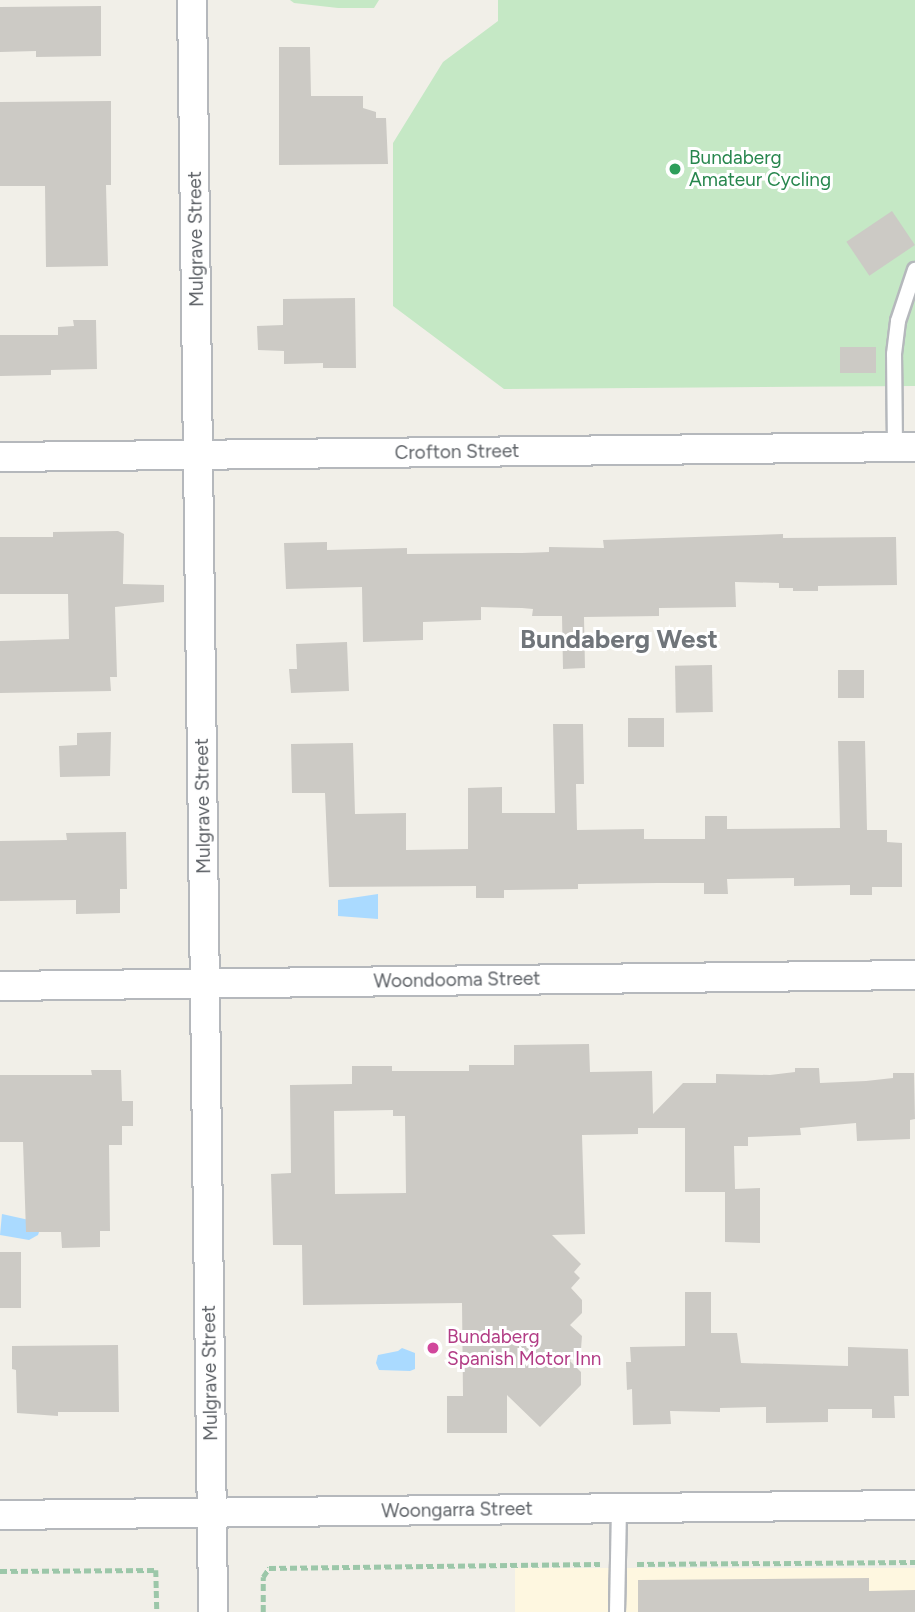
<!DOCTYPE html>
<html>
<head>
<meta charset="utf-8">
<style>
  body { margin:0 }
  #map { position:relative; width:915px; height:1612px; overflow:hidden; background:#f1efe8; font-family:Figtree,sans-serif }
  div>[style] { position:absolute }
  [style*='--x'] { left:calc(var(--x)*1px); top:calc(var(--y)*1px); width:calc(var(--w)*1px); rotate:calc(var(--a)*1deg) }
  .commercial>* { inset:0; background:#fef7e0; transform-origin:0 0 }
  .green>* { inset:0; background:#c5e8c5 }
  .water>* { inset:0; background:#aadaff }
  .building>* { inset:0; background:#cccac5; transform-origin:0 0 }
  .path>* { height:4.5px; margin-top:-2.25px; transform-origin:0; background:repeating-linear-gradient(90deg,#9cc7a9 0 7px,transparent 0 10.5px) }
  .roads { filter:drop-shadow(2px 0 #b5b8bc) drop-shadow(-2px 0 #b5b8bc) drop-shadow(0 2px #b5b8bc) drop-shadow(0 -2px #b5b8bc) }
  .service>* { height:14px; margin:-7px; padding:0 7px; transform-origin:7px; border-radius:7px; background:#fff }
  .minor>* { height:28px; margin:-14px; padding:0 14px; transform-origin:14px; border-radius:14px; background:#fff }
  .dots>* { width:19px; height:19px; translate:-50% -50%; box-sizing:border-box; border:4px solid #fff; border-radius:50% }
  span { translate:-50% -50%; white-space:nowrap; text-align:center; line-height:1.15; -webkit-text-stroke:6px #fff; paint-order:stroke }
  .leisure-label { font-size:19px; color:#27864d }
  .left { translate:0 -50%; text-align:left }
  .street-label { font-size:19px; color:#5f6368 }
  .hotel-label { font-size:19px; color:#b23c85 }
  .district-label { font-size:26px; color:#70757a; font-weight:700 }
</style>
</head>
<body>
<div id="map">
  <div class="commercial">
    <i style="left:915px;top:1568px;width:44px;height:400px;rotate:90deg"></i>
  </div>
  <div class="green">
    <i style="clip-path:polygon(290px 0,379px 0,374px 8px,338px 8px,294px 3px)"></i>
    <i style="clip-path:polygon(498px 0,915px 0,915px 386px,504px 389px,393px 306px,393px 143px,443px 62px,498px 21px)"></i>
  </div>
  <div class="water">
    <i style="clip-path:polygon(378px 894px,378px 919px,338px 916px,338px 900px)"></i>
    <i style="clip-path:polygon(2px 1214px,29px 1220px,40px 1229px,38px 1235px,29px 1240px,0 1235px)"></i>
    <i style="clip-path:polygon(402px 1348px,415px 1353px,415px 1369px,410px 1371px,379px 1370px,376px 1363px,378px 1355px,398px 1351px)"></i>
  </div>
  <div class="building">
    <i style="clip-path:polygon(101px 6px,101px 56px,36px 57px,36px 51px,0 52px,0 7px)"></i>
    <i style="clip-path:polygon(279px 47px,310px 47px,311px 96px,363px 96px,363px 108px,376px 112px,376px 118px,386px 118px,388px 164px,279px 165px)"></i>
    <i style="clip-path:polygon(111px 101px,111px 185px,106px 185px,108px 266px,46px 267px,45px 186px,0 186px,0 102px)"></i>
    <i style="left:892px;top:211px;width:41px;height:55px;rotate:56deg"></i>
    <i style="clip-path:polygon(355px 298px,356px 368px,323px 368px,323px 363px,284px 364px,284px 351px,258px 350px,257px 326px,283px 325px,283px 299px)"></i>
    <i style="clip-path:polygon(73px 320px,96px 320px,97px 369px,51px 370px,51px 375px,0 376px,0 335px,58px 335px,58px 327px,74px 326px)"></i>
    <i style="left:840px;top:347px;width:36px;height:26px"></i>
    <i style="clip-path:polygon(118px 531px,124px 534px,123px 584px,164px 585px,164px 602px,115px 607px,117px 677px,110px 677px,111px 691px,0 693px,0 641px,69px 639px,68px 594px,0 594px,0 537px,53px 537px,53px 532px)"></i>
    <i style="clip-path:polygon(783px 534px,783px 538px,896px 537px,897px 585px,818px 586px,818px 591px,793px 591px,793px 588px,779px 588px,779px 583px,735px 582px,736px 607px,659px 608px,659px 616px,584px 617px,585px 668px,563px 669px,562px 616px,532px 616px,533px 609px,522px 608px,481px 607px,481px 620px,423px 622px,423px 640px,363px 642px,362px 587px,286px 589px,284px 543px,327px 542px,327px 550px,407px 548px,407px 554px,522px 553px,549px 552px,549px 547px,604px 548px,603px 540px)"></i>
    <i style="clip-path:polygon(347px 642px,349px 691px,291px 693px,289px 669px,297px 669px,296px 644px)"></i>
    <i style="left:712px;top:665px;width:47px;height:37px;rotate:89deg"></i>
    <i style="left:838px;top:670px;width:26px;height:28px"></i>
    <i style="left:628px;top:718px;width:36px;height:29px"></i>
    <i style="clip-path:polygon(553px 724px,583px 724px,584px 784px,576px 784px,577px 830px,644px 829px,644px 839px,705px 839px,705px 816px,727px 816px,727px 829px,840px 828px,838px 741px,865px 741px,867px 830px,887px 830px,887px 842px,902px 843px,902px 887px,872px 887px,872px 895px,850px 895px,850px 885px,794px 886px,794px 878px,727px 879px,728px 894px,704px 894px,704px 883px,658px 883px,578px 884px,578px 889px,504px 890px,504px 898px,476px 898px,476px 886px,329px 887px,325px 793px,292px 793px,291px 744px,353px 743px,355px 814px,406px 813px,406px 850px,468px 849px,468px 788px,502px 787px,502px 813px,555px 813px)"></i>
    <i style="clip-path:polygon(111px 732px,110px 776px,60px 777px,59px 746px,77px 745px,77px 733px)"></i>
    <i style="clip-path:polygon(126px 832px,127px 889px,120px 889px,120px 913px,76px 914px,76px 900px,0 901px,0 841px,67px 840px,66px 833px)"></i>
    <i style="clip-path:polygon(evenodd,589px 1044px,590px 1072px,652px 1071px,653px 1114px,683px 1083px,716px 1083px,716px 1074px,770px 1075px,795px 1072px,795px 1068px,819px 1068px,820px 1083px,866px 1081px,893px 1078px,893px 1073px,914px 1073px,915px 1119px,910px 1120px,910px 1139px,857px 1141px,856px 1123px,800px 1128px,801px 1135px,748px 1137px,748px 1146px,734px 1146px,735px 1189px,760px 1188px,760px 1243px,725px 1242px,725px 1192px,685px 1192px,685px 1128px,638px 1128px,638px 1134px,582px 1135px,585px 1234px,552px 1235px,581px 1264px,574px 1272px,580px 1278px,571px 1288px,582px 1300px,582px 1313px,570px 1325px,582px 1336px,581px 1349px,570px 1361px,581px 1372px,581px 1385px,540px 1427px,507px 1395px,507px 1433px,447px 1433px,447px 1396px,463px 1396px,462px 1303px,303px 1305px,302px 1245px,273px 1245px,271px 1174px,291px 1173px,290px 1085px,352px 1084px,352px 1066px,392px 1066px,392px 1071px,469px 1071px,469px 1065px,514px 1065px,514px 1045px,589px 1044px,393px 1110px,393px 1116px,405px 1116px,406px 1193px,335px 1194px,334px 1111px,393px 1110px)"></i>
    <i style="clip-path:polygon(91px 1070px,121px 1070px,122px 1101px,133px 1101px,133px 1126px,122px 1126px,122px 1145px,109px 1145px,110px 1231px,100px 1231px,100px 1247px,62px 1248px,61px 1232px,26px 1232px,23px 1142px,0 1142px,0 1075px,92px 1075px)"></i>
    <i style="left:0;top:1252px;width:21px;height:56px"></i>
    <i style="clip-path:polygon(685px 1292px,711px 1292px,711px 1333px,737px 1333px,741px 1363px,848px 1366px,848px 1347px,908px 1349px,909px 1396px,894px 1396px,895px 1418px,872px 1418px,872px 1409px,828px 1409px,828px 1422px,766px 1423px,766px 1407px,720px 1408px,720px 1412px,670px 1411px,671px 1424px,633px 1425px,632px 1389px,627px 1390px,626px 1362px,631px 1362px,630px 1347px,685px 1346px)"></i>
    <i style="clip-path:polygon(118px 1345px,119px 1412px,58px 1412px,58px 1416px,17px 1413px,16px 1370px,12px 1369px,12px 1346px)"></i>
    <i style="clip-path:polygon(869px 1578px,869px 1591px,915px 1590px,915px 1612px,638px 1612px,638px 1580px)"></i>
  </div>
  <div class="path">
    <i style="--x:637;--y:1564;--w:278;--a:-0.4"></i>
    <i style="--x:0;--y:1571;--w:156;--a:-0.4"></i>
    <i style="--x:156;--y:1570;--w:42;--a:88.6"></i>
    <i style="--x:263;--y:1612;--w:35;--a:-90"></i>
    <i style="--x:263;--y:1577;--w:11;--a:-56"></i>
    <i style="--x:269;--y:1568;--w:331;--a:-0.7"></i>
  </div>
  <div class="roads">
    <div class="service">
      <i style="--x:895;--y:447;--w:93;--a:-90.6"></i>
      <i style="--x:894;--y:354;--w:33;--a:-83"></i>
      <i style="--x:898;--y:321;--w:54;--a:-71.6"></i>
      <i style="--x:617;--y:1612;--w:104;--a:-88.9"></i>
    </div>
    <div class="minor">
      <i style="--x:192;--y:0;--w:1612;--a:89.25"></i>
      <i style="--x:0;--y:457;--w:915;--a:-0.63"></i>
      <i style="--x:0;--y:986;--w:915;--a:-0.69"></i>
      <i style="--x:0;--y:1515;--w:915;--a:-0.63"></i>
    </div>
  </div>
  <div class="dots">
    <i style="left:675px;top:169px;background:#2e9e5b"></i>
    <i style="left:433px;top:1348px;background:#d1479c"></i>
  </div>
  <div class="leisure-label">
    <span class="left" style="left:689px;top:169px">Bundaberg<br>Amateur Cycling</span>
  </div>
  <div class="street-label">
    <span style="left:196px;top:239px;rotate:-91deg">Mulgrave Street</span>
    <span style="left:457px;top:452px;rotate:-1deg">Crofton Street</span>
    <span style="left:203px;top:806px;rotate:-91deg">Mulgrave Street</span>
    <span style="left:457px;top:980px;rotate:-1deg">Woondooma Street</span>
    <span style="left:210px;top:1373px;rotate:-91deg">Mulgrave Street</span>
    <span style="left:457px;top:1510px;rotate:-1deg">Woongarra Street</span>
  </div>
  <div class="hotel-label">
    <span class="left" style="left:447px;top:1348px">Bundaberg<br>Spanish Motor Inn</span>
  </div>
  <div class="district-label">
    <span style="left:619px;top:640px">Bundaberg West</span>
  </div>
</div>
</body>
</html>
